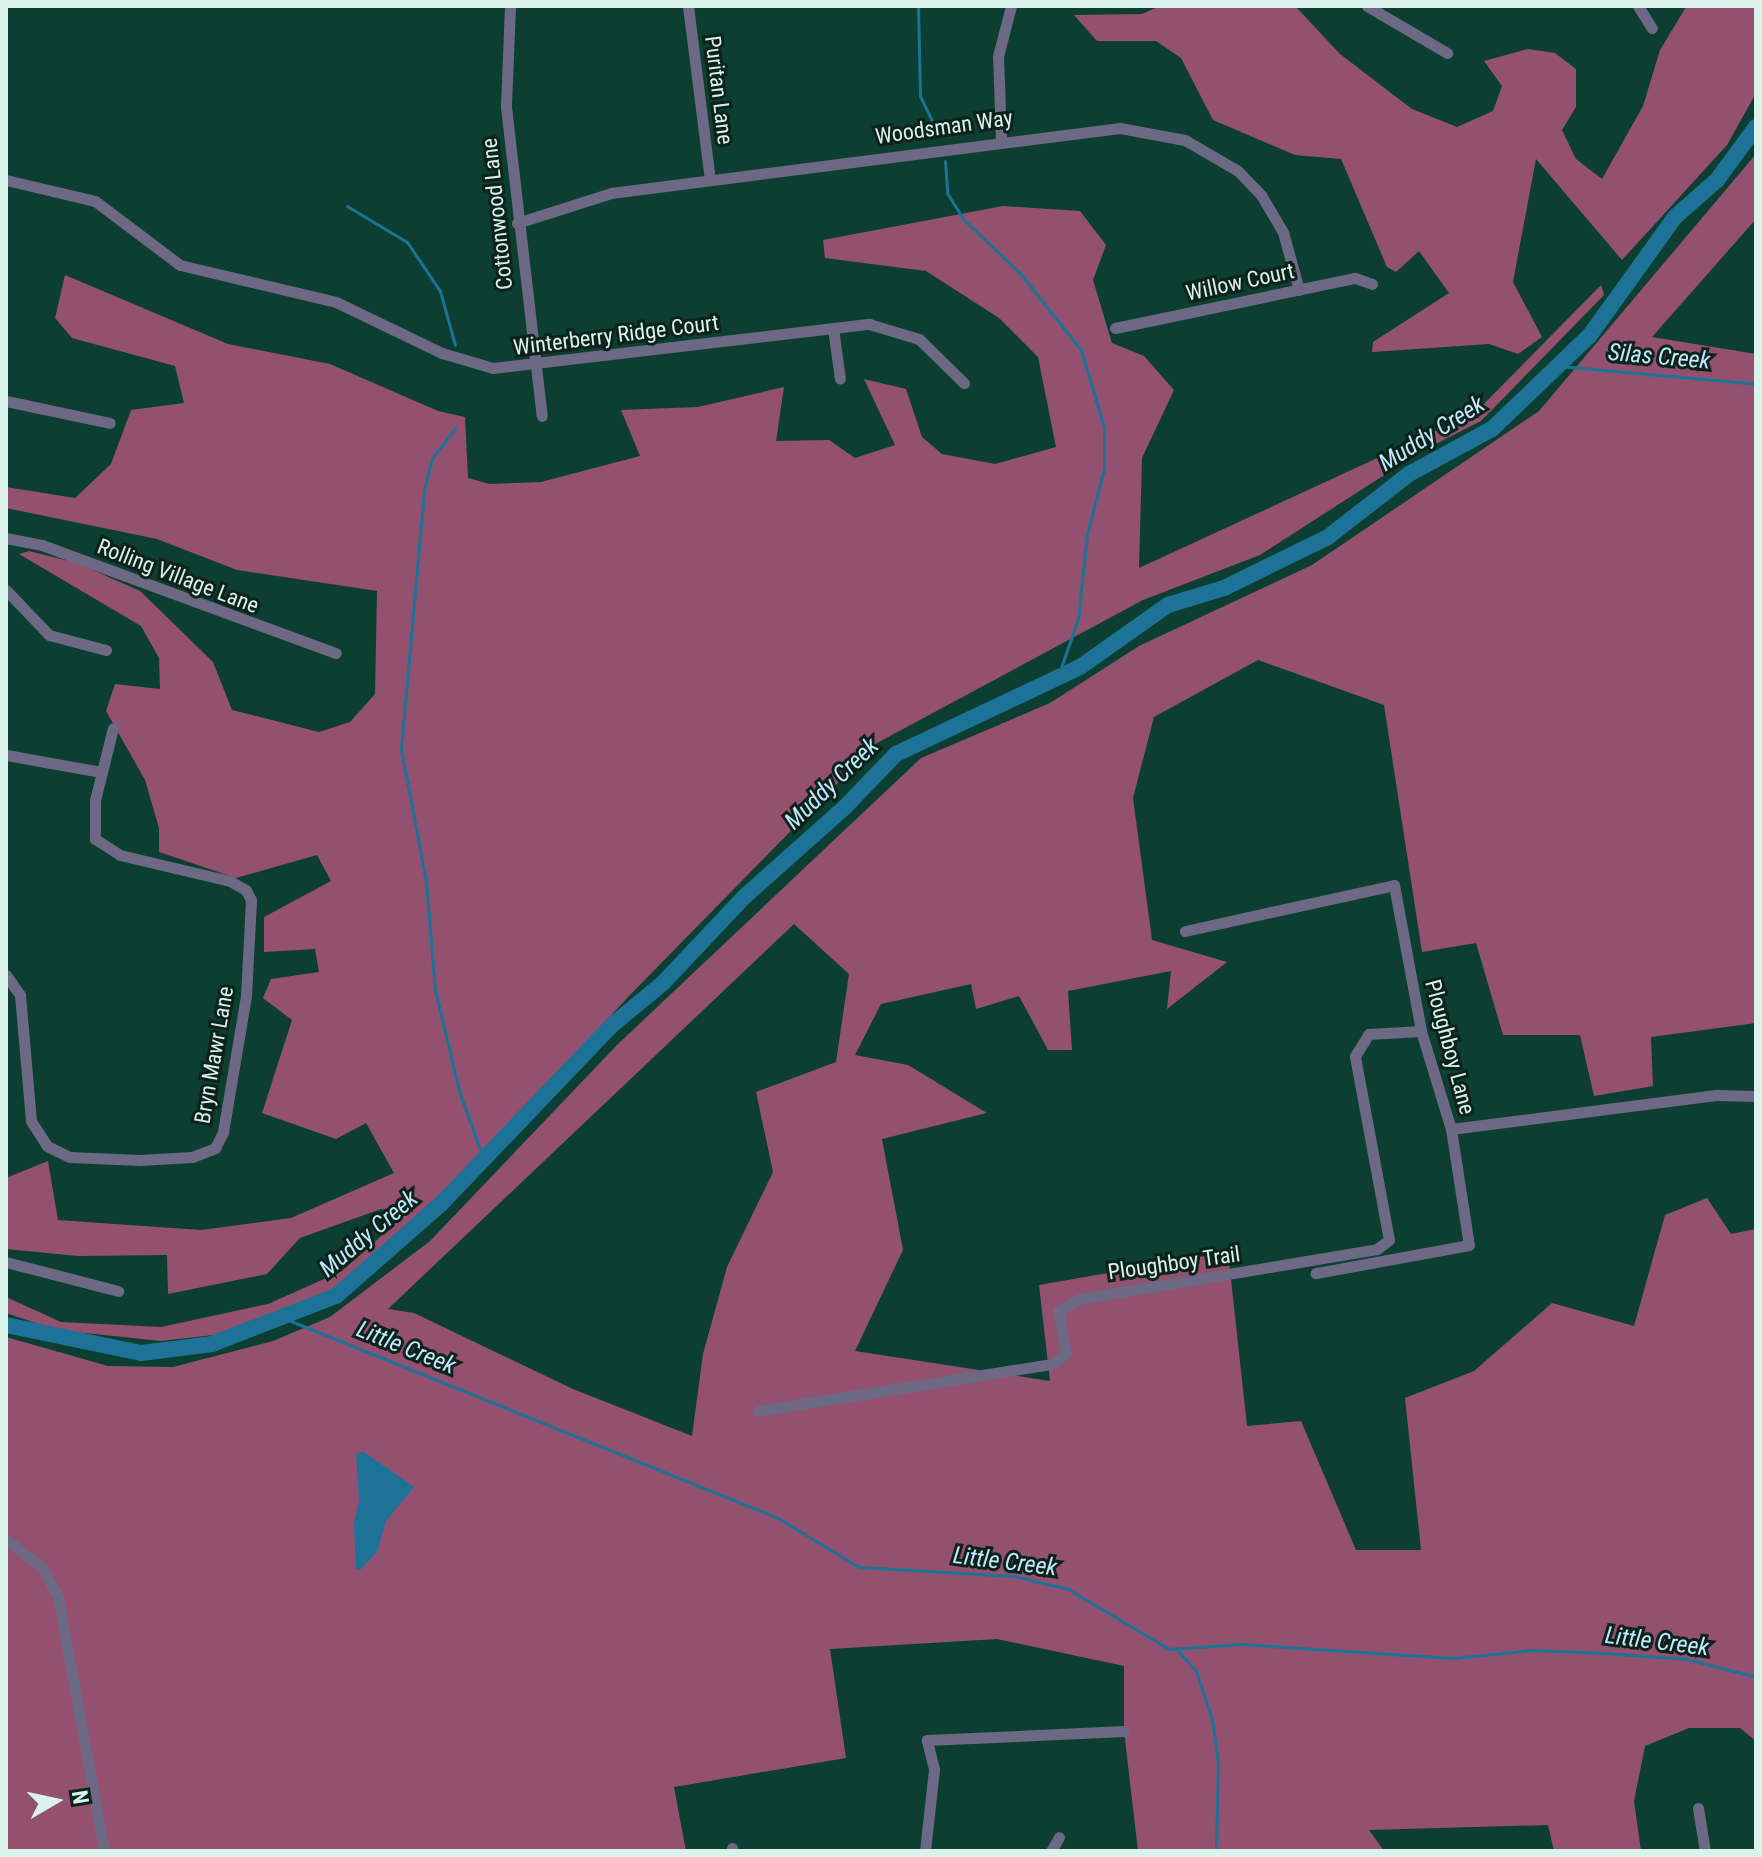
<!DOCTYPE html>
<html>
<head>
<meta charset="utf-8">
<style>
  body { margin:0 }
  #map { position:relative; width:1762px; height:1857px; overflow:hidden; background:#0c3f32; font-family:"Roboto Condensed",sans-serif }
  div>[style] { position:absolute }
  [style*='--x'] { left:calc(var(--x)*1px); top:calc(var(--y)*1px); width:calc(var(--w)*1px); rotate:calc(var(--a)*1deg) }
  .forest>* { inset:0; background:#93516f }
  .water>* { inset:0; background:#1d7297 }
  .stream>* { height:3px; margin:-1.5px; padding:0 1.5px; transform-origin:1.5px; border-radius:1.5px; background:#1d7297 }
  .river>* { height:16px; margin:-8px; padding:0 8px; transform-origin:8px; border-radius:8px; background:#1d7297 }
  .minor>* { height:11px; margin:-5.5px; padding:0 5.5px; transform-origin:5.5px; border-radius:5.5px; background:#6d6884 }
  span { translate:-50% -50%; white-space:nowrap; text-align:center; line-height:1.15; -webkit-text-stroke:6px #0e221c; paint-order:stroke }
  .street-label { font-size:22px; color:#daf3ea }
  .water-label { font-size:24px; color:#c0e8fd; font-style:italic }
  .frame { position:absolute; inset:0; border:8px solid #daf3ea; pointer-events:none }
  .north { position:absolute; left:16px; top:1761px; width:80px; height:80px; -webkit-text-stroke:6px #0e221c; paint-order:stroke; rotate:81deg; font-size:22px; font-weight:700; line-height:32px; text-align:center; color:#daf3ea }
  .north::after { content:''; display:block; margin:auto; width:28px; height:36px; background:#daf3ea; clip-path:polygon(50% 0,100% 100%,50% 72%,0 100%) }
</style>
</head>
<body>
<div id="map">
  <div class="forest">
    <i style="clip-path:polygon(1160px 6px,1295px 6px,1340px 54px,1412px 109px,1457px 127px,1493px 111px,1502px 86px,1484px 61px,1528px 49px,1555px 53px,1576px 69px,1576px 107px,1562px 130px,1576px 159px,1602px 179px,1643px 106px,1660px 50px,1686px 7px,1756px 6px,1756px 93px,1727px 145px,1622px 260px,1536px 159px,1513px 282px,1542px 337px,1518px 354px,1489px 344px,1372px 352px,1373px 342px,1449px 293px,1419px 251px,1396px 272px,1387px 267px,1341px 159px,1295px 155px,1213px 120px,1181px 58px,1156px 41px,1097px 41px,1074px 15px,1142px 14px)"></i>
    <i style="clip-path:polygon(evenodd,1756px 154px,1756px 219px,1652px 337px,1756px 354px,1756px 1023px,1651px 1037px,1653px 1086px,1594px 1096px,1580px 1035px,1503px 1035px,1476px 943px,1422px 952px,1384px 705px,1258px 660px,1154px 717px,1133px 798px,1152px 940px,1227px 962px,1167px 1009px,1171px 971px,1068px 991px,1072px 1050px,1048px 1050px,1019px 996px,976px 1009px,971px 984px,881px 1004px,855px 1055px,908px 1065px,987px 1113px,882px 1139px,903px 1250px,855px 1351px,1050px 1381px,1039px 1285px,1228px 1252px,1247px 1426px,1301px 1421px,1356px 1550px,1421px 1550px,1405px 1398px,1474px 1371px,1552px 1303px,1634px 1326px,1665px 1215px,1707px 1198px,1731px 1234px,1756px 1229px,1756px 1741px,1740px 1728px,1689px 1728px,1645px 1746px,1634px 1801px,1641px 1851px,1554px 1851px,1548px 1825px,1369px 1830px,1384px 1851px,1138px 1851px,1124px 1731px,1124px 1666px,997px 1639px,830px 1649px,846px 1758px,674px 1787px,686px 1851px,6px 1851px,6px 1337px,108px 1366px,173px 1367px,273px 1341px,330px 1317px,430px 1241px,617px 1045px,921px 758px,1050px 703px,1139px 646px,1312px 565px,1539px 411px,1756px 154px,794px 924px,849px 974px,836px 1062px,756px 1092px,773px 1172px,727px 1267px,703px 1354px,692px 1436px,573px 1389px,414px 1313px,388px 1309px,794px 924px)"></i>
    <i style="clip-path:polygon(1003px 206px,1080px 211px,1106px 245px,1093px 280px,1112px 343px,1144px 356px,1174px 390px,1142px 458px,1139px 568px,1475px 413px,1601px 285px,1604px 295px,1481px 421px,1420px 452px,1260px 555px,1143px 600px,877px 743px,629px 996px,489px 1148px,336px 1291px,214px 1335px,161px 1341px,56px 1330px,6px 1313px,6px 1297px,61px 1322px,161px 1327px,268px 1304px,342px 1271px,407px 1213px,381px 1209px,300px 1238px,267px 1274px,168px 1294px,167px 1255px,78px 1256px,6px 1249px,6px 1178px,48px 1161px,58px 1220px,201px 1230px,291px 1218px,394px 1173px,366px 1123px,336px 1139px,262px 1113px,292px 1020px,263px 998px,271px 979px,319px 972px,315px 949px,264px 952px,264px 917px,331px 881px,317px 855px,236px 878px,159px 852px,159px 828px,145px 780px,106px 711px,115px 684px,160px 689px,159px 658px,141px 626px,19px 554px,29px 551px,77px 563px,140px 591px,213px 662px,232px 710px,319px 732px,350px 722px,375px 694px,377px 591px,237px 570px,157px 539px,6px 508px,6px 487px,75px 498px,111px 464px,131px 410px,184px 403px,175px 366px,72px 338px,55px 318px,65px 275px,228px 344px,330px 364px,438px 411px,465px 417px,468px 478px,489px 484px,541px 482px,640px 456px,621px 410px,698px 407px,784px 387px,776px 441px,829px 440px,855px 458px,895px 445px,864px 379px,906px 389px,922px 437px,942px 454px,995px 464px,1056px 447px,1038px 357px,999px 318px,926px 271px,825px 258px,823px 240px)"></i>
  </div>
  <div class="water">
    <i style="clip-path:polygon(364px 1452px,414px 1487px,386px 1521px,377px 1552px,360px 1570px,356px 1569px,354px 1523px,359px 1500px,356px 1453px)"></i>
  </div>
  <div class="stream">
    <i style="--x:918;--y:6;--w:90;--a:88.7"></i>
    <i style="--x:920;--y:96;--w:39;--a:64"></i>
    <i style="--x:945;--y:161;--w:32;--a:86"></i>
    <i style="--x:947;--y:193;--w:31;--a:58"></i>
    <i style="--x:963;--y:219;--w:79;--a:43.5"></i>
    <i style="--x:1020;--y:273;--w:98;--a:51.6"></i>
    <i style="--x:1081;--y:350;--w:80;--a:73.4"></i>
    <i style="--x:1104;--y:427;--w:42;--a:90"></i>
    <i style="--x:1104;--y:469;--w:67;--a:104.7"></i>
    <i style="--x:1087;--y:534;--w:85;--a:96"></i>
    <i style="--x:1078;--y:619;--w:60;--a:109.3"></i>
    <i style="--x:347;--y:206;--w:70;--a:31"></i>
    <i style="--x:407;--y:242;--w:59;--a:56"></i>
    <i style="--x:440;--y:291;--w:56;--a:74.5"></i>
    <i style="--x:1560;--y:366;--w:197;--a:5.2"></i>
    <i style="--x:455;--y:428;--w:38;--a:127"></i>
    <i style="--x:432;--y:458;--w:34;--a:104"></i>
    <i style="--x:424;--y:491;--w:259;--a:95.1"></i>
    <i style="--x:401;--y:749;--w:134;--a:79.3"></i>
    <i style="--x:426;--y:881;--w:109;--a:85.3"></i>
    <i style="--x:435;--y:990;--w:104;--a:76.6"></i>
    <i style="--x:459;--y:1091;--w:74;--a:70.3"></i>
    <i style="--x:281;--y:1317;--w:536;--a:22.02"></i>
    <i style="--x:778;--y:1518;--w:95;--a:31.2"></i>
    <i style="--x:859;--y:1567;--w:155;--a:3.3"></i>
    <i style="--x:1014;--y:1576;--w:56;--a:13.5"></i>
    <i style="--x:1068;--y:1589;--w:117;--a:30.7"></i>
    <i style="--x:1169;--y:1649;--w:72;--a:-4"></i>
    <i style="--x:1241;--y:1644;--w:212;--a:3.8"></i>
    <i style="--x:1453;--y:1658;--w:79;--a:-5.8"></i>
    <i style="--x:1532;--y:1650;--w:73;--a:2.4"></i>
    <i style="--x:1605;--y:1653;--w:82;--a:4.2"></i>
    <i style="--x:1687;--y:1659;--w:71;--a:14.6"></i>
    <i style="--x:1178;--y:1651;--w:27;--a:48"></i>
    <i style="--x:1196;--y:1671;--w:51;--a:71.6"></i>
    <i style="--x:1212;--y:1719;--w:44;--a:82.2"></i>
    <i style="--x:1218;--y:1763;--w:88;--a:91.3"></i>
  </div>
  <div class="river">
    <i style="--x:6;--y:1325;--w:138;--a:11.7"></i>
    <i style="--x:141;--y:1353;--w:72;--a:-7.2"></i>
    <i style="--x:212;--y:1344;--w:133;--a:-21.2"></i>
    <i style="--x:336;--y:1296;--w:138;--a:-41.2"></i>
    <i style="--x:440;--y:1205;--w:248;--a:-46.3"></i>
    <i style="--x:611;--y:1026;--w:67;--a:-39.6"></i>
    <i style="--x:663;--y:983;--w:118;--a:-46.7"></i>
    <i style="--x:744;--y:897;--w:135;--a:-41.7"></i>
    <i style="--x:845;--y:807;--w:74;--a:-46.1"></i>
    <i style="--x:896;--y:754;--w:204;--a:-25.3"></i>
    <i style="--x:1080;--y:667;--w:108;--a:-35.2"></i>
    <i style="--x:1168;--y:605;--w:59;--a:-16.9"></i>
    <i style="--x:1224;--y:588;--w:116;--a:-26.1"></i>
    <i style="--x:1328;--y:537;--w:103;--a:-37.9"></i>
    <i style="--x:1409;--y:474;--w:94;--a:-28.5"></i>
    <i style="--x:1492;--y:429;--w:136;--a:-43.8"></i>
    <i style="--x:1590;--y:335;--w:145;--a:-54.2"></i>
    <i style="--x:1675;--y:217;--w:56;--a:-41.4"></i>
    <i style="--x:1717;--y:180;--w:66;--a:-53.7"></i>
  </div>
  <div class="minor">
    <i style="--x:510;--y:6;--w:101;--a:92.3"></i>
    <i style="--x:506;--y:107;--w:311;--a:83.4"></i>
    <i style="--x:688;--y:6;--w:174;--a:82.8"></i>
    <i style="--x:1367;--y:6;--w:93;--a:30.4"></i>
    <i style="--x:1638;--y:6;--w:26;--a:58"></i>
    <i style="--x:1001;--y:140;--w:84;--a:-92"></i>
    <i style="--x:998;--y:56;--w:52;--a:-75.4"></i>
    <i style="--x:6;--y:180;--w:91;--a:13.3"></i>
    <i style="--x:95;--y:201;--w:106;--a:37"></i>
    <i style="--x:180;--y:265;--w:160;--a:13.3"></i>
    <i style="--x:336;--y:302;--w:118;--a:25.7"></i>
    <i style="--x:442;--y:353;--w:53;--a:16.4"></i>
    <i style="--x:493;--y:368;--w:379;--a:-6.7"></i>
    <i style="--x:869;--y:324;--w:52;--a:16.7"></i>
    <i style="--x:919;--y:339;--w:63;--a:44.4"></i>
    <i style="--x:517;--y:223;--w:99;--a:-17.7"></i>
    <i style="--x:611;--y:193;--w:513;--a:-7.28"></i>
    <i style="--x:1120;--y:128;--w:66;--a:10.5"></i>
    <i style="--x:1185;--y:140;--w:61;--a:30.3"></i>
    <i style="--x:1238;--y:171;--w:33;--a:46"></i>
    <i style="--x:1261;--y:195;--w:43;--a:59.3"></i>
    <i style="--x:1283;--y:232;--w:60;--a:74.6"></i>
    <i style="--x:833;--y:328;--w:51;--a:82.2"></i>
    <i style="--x:1115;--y:328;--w:245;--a:-11.8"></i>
    <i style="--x:1355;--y:278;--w:18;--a:19"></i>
    <i style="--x:6;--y:401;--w:106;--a:11.9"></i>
    <i style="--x:6;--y:538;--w:37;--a:11"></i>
    <i style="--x:42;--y:545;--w:313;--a:20.2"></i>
    <i style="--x:6;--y:590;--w:62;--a:46.3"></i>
    <i style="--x:49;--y:635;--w:59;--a:14.7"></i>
    <i style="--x:6;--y:755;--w:97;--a:10.1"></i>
    <i style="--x:1185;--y:931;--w:214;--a:-12.4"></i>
    <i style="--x:1394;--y:885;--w:148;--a:79.5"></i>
    <i style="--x:1421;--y:1031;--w:102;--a:73"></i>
    <i style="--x:1451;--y:1129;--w:117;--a:81.2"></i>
    <i style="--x:1469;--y:1245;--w:156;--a:169.6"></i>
    <i style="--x:6;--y:975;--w:24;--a:55"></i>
    <i style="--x:20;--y:995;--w:126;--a:85"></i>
    <i style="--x:31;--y:1121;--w:30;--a:57"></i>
    <i style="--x:47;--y:1146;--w:25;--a:26"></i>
    <i style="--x:70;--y:1157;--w:70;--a:2.5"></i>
    <i style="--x:140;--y:1160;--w:52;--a:-3.3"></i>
    <i style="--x:192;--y:1157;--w:25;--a:-21"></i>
    <i style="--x:215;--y:1148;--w:18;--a:-63"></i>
    <i style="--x:223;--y:1132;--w:138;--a:-80.4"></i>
    <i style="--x:246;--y:996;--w:96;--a:-87"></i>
    <i style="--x:251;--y:900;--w:11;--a:-117"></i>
    <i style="--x:246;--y:890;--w:18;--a:-151"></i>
    <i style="--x:230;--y:881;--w:113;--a:-166.7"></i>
    <i style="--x:120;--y:855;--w:30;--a:-147"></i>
    <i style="--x:95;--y:839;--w:39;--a:-90"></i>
    <i style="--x:95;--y:800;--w:74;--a:-76"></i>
    <i style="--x:1451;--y:1129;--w:267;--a:-7.3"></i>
    <i style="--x:1716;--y:1095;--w:40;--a:1.4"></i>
    <i style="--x:6;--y:1262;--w:116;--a:14.5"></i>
    <i style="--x:758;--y:1411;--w:298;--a:-9.1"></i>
    <i style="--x:1052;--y:1364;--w:18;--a:-38"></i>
    <i style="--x:1066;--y:1353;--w:43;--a:-100.8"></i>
    <i style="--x:1058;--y:1311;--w:24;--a:-30"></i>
    <i style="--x:1079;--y:1299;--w:302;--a:-9.5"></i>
    <i style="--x:1377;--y:1249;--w:15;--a:-37"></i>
    <i style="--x:1389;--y:1240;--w:187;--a:-100.5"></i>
    <i style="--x:1355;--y:1056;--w:26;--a:-58"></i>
    <i style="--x:1369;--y:1034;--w:52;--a:-3.3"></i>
    <i style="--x:6;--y:1540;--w:45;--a:36.9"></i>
    <i style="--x:42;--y:1567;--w:34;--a:62"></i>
    <i style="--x:58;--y:1597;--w:258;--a:79.7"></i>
    <i style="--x:1698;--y:1808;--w:44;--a:80.8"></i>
    <i style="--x:732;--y:1848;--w:3;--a:72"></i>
    <i style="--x:925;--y:1851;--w:82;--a:-83.7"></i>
    <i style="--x:934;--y:1769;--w:30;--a:-104"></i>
    <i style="--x:927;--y:1740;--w:197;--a:-2.6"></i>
    <i style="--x:1051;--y:1851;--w:16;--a:-60"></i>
  </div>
  <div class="street-label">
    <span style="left:719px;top:90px;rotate:83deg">Puritan Lane</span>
    <span style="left:944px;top:127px;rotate:-8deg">Woodsman Way</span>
    <span style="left:497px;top:214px;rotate:-96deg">Cottonwood Lane</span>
    <span style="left:1240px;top:282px;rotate:-12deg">Willow Court</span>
    <span style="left:616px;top:335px;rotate:-7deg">Winterberry Ridge Court</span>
    <span style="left:178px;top:576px;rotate:21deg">Rolling Village Lane</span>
    <span style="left:1450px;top:1047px;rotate:75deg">Ploughboy Lane</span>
    <span style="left:214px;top:1055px;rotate:-80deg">Bryn Mawr Lane</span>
    <span style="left:1174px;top:1263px;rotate:-8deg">Ploughboy Trail</span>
  </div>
  <div class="water-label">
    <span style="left:1659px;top:357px;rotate:5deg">Silas Creek</span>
    <span style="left:1432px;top:434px;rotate:-32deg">Muddy Creek</span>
    <span style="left:832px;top:784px;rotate:-44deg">Muddy Creek</span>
    <span style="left:369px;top:1234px;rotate:-40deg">Muddy Creek</span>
    <span style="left:406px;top:1348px;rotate:22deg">Little Creek</span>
    <span style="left:1005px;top:1562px;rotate:7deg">Little Creek</span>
    <span style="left:1657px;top:1642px;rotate:7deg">Little Creek</span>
  </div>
  <div class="frame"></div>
  <div class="north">N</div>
</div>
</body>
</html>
